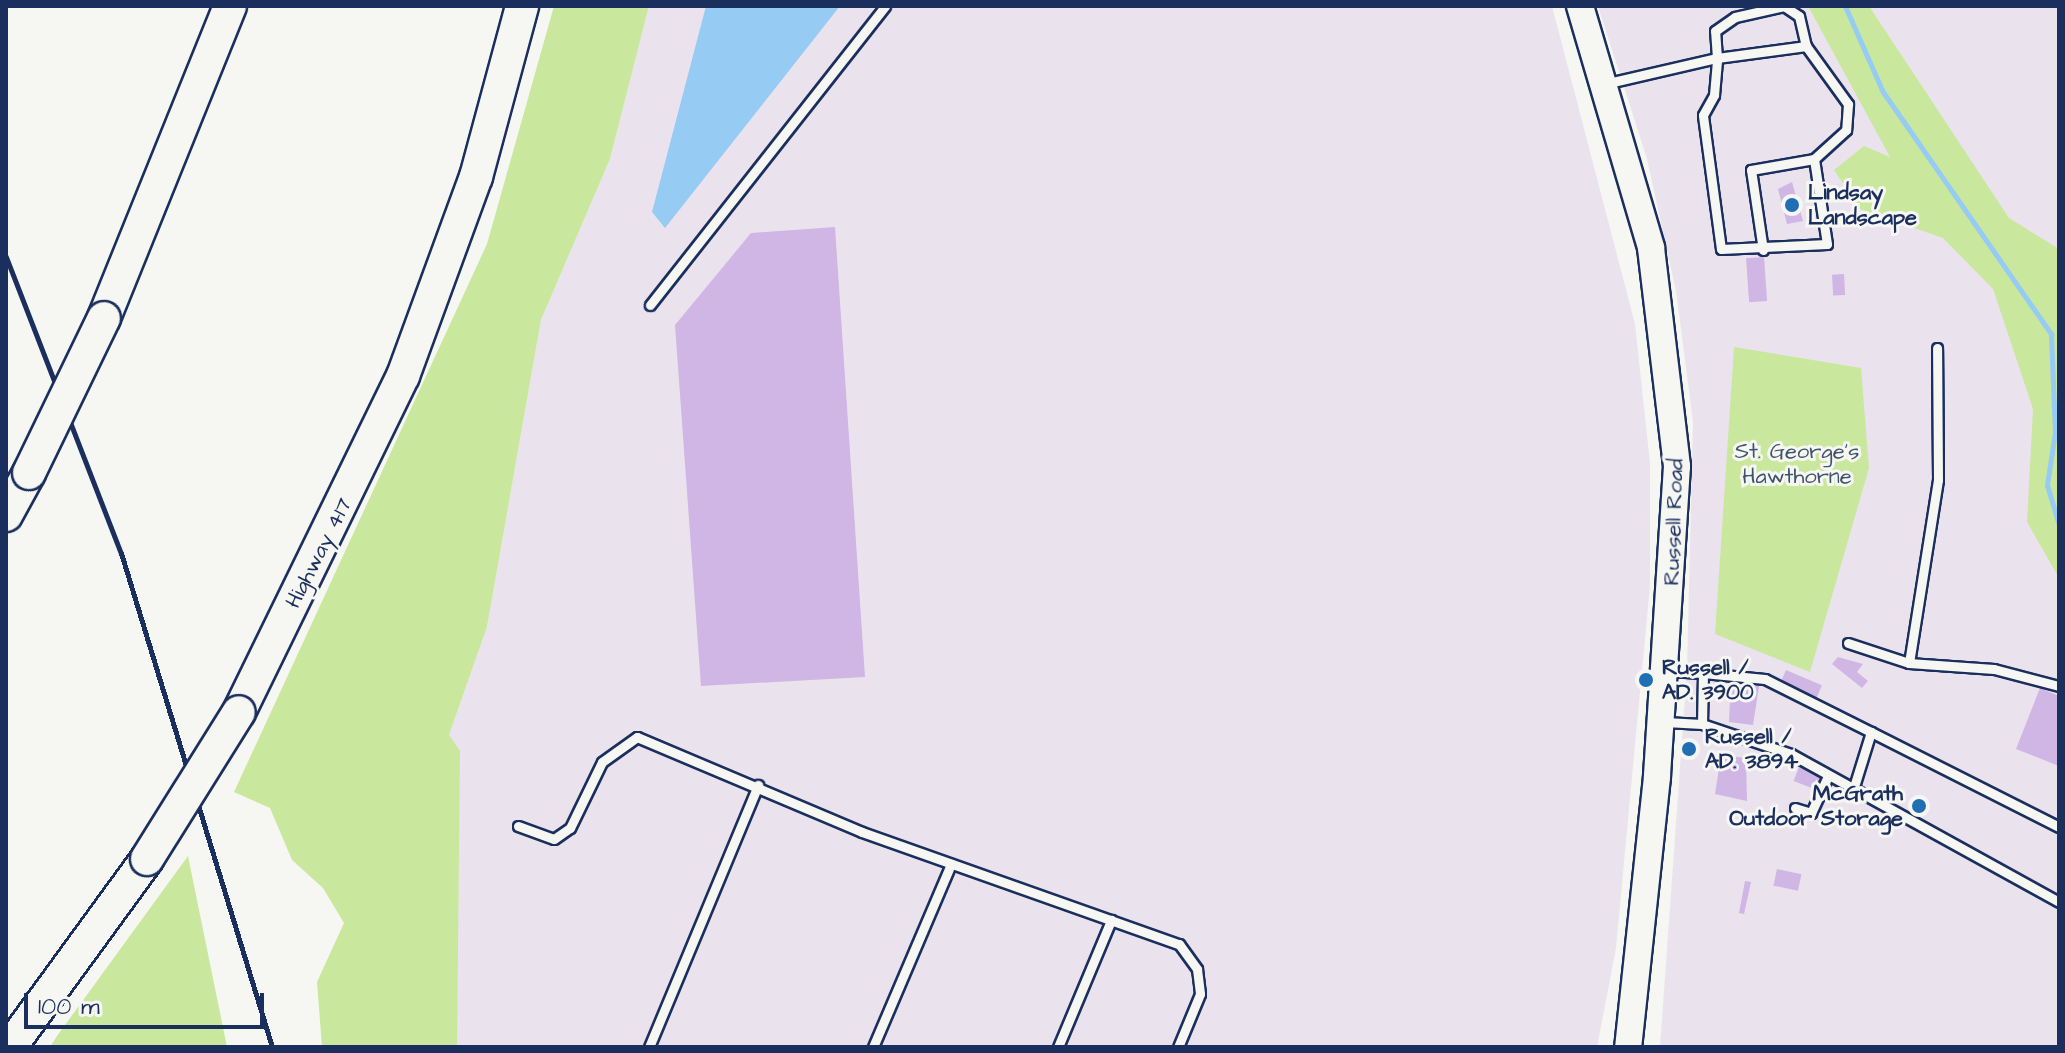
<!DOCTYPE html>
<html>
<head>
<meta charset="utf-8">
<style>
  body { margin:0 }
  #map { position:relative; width:2065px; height:1053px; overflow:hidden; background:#f6f6f2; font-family:"Architects Daughter",sans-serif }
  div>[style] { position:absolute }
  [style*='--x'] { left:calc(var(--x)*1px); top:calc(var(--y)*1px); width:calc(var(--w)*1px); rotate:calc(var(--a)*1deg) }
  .built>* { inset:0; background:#eae3ee }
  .green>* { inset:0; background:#cae79e }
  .water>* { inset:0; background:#96cbf4 }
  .stream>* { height:5px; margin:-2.5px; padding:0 2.5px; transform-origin:2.5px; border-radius:2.5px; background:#96cbf4 }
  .building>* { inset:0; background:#cfb6e5; transform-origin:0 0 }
  .roads { filter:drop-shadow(2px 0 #1b2f5e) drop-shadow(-2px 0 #1b2f5e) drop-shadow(0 2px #1b2f5e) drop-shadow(0 -2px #1b2f5e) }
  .lane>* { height:9px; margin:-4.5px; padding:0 4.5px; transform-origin:4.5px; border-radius:4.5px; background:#f6f6f2 }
  .secondary>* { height:26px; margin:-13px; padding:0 13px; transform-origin:13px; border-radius:13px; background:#f6f6f2 }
  .highway>* { height:32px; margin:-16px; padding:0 16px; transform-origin:16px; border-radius:16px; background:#f6f6f2 }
  .rail>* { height:5px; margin:-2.5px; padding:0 2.5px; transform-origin:2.5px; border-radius:2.5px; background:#1b2f5e }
  .bridges { filter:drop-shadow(2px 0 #1b2f5e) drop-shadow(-2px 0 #1b2f5e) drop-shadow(0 2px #1b2f5e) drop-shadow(0 -2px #1b2f5e) }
  .highway-bridge>* { height:32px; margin:-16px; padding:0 16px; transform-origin:16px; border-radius:16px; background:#f6f6f2 }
  .dots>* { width:22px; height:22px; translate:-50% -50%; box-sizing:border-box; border:4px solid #f6f6f2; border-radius:50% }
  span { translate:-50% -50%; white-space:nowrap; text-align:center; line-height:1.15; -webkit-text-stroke:6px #f6f6f2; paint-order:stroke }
  .poi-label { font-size:22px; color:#1b2f5e; font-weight:700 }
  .left { translate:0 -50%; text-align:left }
  .right { translate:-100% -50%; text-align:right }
  .park-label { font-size:22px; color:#3e546b }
  .street-label { font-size:22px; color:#1b2f5e }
  .frame { position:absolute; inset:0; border:8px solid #1b2f5e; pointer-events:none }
  .scale { position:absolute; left:24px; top:993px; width:240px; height:36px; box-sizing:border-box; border:4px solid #1b2f5e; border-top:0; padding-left:10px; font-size:24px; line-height:28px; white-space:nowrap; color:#1b2f5e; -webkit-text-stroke:6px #f6f6f2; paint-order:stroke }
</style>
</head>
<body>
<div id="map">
  <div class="built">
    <i style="clip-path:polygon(649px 6px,1552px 6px,1635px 324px,1650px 463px,1650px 585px,1616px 948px,1597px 1047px,383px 1047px,449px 735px,487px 627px,541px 320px,610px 159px)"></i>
    <i style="clip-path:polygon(1598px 6px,2059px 6px,2059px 1047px,1660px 1047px,1687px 670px,1693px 422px,1676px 291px,1647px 159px)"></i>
  </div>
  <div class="green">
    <i style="clip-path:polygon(554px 6px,649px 6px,610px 159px,541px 320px,487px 627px,449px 735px,460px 751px,457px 1047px,322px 1047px,317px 982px,344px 923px,323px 888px,292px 860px,270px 808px,234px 792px,487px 244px)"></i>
    <i style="clip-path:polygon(1808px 6px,1869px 6px,2009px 218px,2059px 249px,2059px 578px,2027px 522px,2033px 409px,1993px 289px,1943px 238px,1860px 209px,1834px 170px,1864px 146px,1890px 157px)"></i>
    <i style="clip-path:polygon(1734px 347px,1861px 368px,1869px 468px,1810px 672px,1715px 634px)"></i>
    <i style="clip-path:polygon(188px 856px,227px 1047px,50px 1047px,57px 1036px)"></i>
  </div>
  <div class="water">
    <i style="clip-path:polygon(706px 6px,840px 6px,665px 228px,652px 212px)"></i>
  </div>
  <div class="stream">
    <i style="--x:1845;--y:6;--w:94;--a:66.2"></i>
    <i style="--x:1883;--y:92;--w:295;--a:55.2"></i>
    <i style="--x:2051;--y:334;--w:98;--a:87.7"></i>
    <i style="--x:2055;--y:432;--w:54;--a:98.6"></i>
    <i style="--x:2047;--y:485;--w:42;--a:73.3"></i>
  </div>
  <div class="building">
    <i style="clip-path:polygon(1792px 182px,1803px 221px,1787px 224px,1778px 189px)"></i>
    <i style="clip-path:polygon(835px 227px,865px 677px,701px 686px,675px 325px,751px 233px)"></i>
    <i style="left:1764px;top:257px;width:44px;height:18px;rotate:86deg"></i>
    <i style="left:1844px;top:274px;width:21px;height:12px;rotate:87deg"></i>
    <i style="clip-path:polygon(1838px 657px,1863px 664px,1857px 672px,1868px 681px,1862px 688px,1832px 664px)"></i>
    <i style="left:1786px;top:670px;width:39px;height:18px;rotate:23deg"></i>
    <i style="clip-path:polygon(1731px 676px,1760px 680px,1753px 725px,1729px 722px)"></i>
    <i style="clip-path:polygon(2040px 688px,2059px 696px,2059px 766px,2016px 749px)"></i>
    <i style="clip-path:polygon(1721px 755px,1746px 758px,1747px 801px,1715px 794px)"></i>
    <i style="left:1799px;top:767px;width:25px;height:15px;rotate:21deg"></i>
    <i style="left:1777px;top:869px;width:25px;height:17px;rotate:12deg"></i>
    <i style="clip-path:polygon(1745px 881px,1751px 882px,1744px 914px,1739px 913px)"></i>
  </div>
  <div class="roads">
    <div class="lane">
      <i style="--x:1604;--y:84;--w:116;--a:-13"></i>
      <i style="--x:1717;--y:58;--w:90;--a:-7.7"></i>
      <i style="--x:1806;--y:46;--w:72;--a:54.1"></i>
      <i style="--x:1848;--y:104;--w:26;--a:94"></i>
      <i style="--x:1846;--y:130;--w:43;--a:137.8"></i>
      <i style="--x:1814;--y:159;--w:86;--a:81.3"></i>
      <i style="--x:1827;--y:244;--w:106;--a:177.3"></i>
      <i style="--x:1721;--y:249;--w:135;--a:-97.7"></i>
      <i style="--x:1703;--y:115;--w:23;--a:-61"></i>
      <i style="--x:1714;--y:95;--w:37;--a:-85"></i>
      <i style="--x:1717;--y:58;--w:27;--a:-94"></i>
      <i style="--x:1715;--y:31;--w:24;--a:-35"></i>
      <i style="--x:1735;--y:17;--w:50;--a:-12.7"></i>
      <i style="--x:1784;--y:6;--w:18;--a:34"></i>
      <i style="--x:1799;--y:16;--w:31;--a:77"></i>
      <i style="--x:1763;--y:250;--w:81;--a:-98.5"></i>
      <i style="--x:1751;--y:170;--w:64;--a:-9.9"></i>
      <i style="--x:650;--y:305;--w:380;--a:-51.8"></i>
      <i style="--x:1848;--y:643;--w:64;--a:18.2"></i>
      <i style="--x:1909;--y:663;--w:85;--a:4"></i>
      <i style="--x:1994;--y:669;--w:67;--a:14.7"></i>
      <i style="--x:1909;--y:663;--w:185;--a:-81"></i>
      <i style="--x:1938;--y:480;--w:132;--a:-90.4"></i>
      <i style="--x:1666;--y:671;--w:37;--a:3"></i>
      <i style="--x:1703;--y:673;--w:51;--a:91.1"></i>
      <i style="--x:1703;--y:673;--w:62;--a:5.5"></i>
      <i style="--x:1765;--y:679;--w:119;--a:26.6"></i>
      <i style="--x:1665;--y:722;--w:37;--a:3"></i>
      <i style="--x:1702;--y:724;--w:94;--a:18.6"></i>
      <i style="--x:1791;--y:754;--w:306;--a:28.9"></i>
      <i style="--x:1853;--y:790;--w:61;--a:-72.8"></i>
      <i style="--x:1871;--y:732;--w:211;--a:26.8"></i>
      <i style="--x:1795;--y:808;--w:17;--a:17"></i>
      <i style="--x:1811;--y:813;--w:41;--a:-65.3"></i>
      <i style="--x:518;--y:826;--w:38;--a:20"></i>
      <i style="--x:554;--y:839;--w:19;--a:-35"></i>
      <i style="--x:570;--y:828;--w:73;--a:-64.1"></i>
      <i style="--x:602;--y:762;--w:43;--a:-35.5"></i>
      <i style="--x:637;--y:737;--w:244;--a:22.9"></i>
      <i style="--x:862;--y:832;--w:336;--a:19.5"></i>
      <i style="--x:1179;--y:944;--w:31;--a:54"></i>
      <i style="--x:1197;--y:969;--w:25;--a:83"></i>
      <i style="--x:1200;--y:994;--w:57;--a:112.5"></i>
      <i style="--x:649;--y:1047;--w:284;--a:-67.4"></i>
      <i style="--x:873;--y:1047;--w:199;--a:-66.9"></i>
      <i style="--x:1058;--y:1047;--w:138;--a:-67.3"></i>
    </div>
    <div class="secondary">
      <i style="--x:1580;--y:6;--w:252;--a:73.6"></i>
      <i style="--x:1651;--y:248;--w:220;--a:83.2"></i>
      <i style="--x:1677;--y:466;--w:312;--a:93.7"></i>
      <i style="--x:1657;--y:777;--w:272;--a:96.1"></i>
    </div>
    <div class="highway">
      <i style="--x:104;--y:318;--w:336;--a:-68"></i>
      <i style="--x:6;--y:515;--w:48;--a:-61.3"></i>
      <i style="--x:239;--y:712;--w:374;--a:-64"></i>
      <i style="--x:403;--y:376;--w:212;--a:-69.9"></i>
      <i style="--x:476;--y:177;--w:177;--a:-74.9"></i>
      <i style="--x:10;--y:1047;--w:233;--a:-53.9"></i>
    </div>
  </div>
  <div class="rail">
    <i style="--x:6;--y:257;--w:318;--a:68.8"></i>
    <i style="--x:121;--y:553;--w:517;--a:73"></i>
  </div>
  <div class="bridges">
    <div class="highway-bridge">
      <i style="--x:29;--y:473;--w:172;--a:-64.2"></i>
      <i style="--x:147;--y:859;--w:173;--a:-58"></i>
    </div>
  </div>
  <div class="dots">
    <i style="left:1792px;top:205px;background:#1f6fb2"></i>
    <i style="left:1646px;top:680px;background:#1f6fb2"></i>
    <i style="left:1689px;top:749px;background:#1f6fb2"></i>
    <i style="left:1919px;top:806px;background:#1f6fb2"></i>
  </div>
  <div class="poi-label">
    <span class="left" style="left:1808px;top:205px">Lindsay<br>Landscape</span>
    <span class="left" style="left:1662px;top:680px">Russell /<br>AD. 3900</span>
    <span class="left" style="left:1705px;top:749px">Russell /<br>AD. 3894</span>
    <span class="right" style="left:1903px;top:806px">McGrath<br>Outdoor Storage</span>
  </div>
  <div class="park-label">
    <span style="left:1797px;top:464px">St. George's<br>Hawthorne</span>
  </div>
  <div class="street-label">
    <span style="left:1674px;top:522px;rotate:-88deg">Russell Road</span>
    <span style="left:319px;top:553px;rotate:-63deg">Highway 417</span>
  </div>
  <div class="frame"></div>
  <div class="scale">100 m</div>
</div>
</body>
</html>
